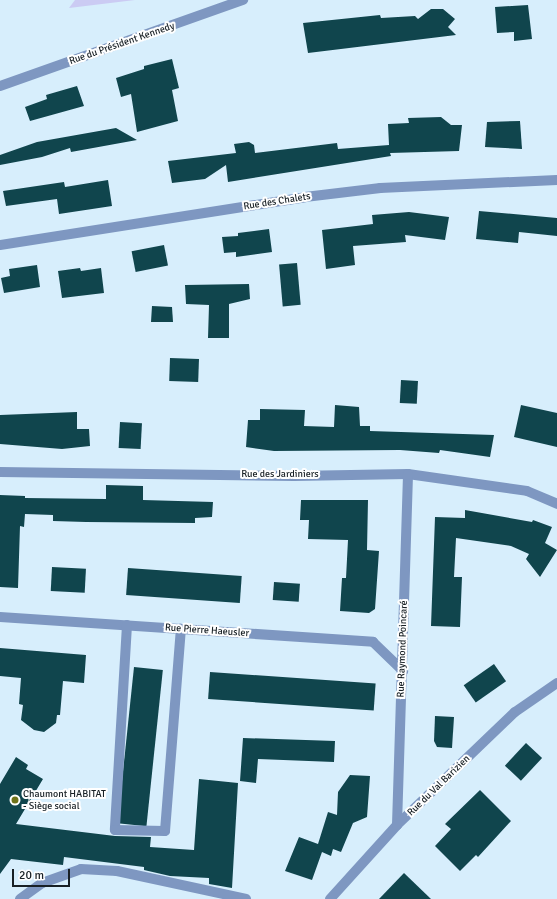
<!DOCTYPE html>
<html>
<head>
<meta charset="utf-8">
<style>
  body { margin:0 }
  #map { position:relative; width:557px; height:899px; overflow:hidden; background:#d7eefc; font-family:Signika,sans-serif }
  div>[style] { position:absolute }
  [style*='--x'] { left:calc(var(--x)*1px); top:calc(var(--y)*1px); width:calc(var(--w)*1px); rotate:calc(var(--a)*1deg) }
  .green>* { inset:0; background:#cbcbf3 }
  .building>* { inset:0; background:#10454d; transform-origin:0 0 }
  .minor>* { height:10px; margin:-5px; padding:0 5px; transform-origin:5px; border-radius:5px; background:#7e97c1 }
  .dots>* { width:11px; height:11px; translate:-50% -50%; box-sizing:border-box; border:2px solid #fff; border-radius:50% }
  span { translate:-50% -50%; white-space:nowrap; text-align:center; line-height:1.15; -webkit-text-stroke:4px #fff; paint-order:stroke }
  .street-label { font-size:10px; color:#182025 }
  .poi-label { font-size:10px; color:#182025 }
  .left { translate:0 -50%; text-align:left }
  .scale { position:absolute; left:12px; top:869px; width:58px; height:18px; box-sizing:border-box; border:2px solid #182025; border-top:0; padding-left:5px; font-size:12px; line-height:14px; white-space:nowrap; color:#182025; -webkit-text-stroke:3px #fff; paint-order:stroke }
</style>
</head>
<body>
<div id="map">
  <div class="green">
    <i style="clip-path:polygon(75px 0,135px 0,69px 8px)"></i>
  </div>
  <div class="building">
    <i style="clip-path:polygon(528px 5px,532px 39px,514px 41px,514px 32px,497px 33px,495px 7px)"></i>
    <i style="clip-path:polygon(431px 9px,443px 9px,455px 19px,448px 27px,456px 35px,308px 53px,303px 23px,380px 15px,381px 18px,415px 16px,418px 19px)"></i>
    <i style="clip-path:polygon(172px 59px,179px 88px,172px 90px,178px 121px,137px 132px,131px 94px,121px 97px,116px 78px,144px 69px,144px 66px)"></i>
    <i style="clip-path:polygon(77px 86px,84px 106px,30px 121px,25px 107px,47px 99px,46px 95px)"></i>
    <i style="clip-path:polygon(441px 117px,451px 125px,462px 125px,459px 151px,390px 153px,391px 156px,228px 182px,226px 165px,205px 179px,172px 183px,168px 161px,236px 153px,234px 144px,249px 142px,254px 145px,255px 153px,337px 143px,338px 149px,389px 145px,388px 124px,409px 123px,408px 118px)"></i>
    <i style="clip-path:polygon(520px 121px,522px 149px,485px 147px,487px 122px)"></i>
    <i style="clip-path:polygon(116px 128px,137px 140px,71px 152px,70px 148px,42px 157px,0 165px,0 155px,37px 142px)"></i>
    <i style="clip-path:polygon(108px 180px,112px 206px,59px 214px,57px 199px,6px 206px,3px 191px,64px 182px,65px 187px)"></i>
    <i style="clip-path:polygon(479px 211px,557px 218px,557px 236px,519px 232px,518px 243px,476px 239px)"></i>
    <i style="clip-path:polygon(409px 212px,449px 217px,445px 240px,405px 235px,406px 242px,353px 246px,355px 265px,326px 269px,322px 230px,373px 224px,372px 215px)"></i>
    <i style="clip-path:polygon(269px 229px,272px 252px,236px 257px,236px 252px,224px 253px,222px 237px,238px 236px,238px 233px)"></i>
    <i style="left:164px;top:245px;width:21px;height:33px;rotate:79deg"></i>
    <i style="left:297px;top:263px;width:42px;height:18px;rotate:85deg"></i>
    <i style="clip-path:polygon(37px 265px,40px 287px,4px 293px,1px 278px,10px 276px,9px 269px)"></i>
    <i style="clip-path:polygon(80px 268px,81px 271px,101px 268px,104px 293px,62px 298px,58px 271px)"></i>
    <i style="clip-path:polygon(249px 284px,250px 299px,229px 304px,229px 338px,208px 338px,209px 305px,186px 304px,185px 285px)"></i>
    <i style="clip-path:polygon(152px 306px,172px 307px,173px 322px,151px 322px)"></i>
    <i style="left:170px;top:358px;width:29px;height:23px;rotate:2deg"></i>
    <i style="left:401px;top:380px;width:17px;height:23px;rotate:3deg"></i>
    <i style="clip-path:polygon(335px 405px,359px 407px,360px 426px,370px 426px,370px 431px,494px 435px,490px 457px,440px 450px,439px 453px,400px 450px,274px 451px,246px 447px,248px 420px,260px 420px,260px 409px,305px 410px,304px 426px,334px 427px)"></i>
    <i style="clip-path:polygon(521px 405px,557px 413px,557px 447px,514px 437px)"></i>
    <i style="clip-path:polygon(77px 412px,77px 429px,89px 429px,90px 446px,62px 449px,0 444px,0 415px)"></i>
    <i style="left:120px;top:422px;width:22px;height:26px;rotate:3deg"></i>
    <i style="clip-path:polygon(106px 485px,143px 486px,143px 500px,213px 502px,212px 517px,195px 518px,195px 523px,86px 522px,53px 521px,53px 515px,25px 514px,24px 527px,20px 526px,18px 588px,0 587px,0 495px,25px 496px,25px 498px,106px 499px)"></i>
    <i style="clip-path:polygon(301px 500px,368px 500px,367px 550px,379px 551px,375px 609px,369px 613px,340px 611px,342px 578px,346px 578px,348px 540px,308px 539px,309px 520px,300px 520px)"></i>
    <i style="clip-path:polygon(465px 510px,532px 522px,533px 520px,552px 527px,545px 543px,557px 550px,540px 577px,526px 559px,529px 554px,511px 546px,456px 538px,454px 577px,462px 577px,460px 627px,431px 626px,435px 517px,465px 518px)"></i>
    <i style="left:52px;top:567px;width:34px;height:24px;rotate:3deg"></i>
    <i style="left:128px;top:568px;width:114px;height:27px;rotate:4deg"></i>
    <i style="left:274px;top:582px;width:26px;height:18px;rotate:4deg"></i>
    <i style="clip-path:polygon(0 648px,86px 655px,84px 683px,63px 681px,60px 715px,57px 715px,56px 723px,44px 732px,34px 730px,21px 720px,23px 705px,19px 704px,21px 678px,0 676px)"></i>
    <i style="left:494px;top:664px;width:21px;height:37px;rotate:55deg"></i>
    <i style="left:134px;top:667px;width:29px;height:157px;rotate:6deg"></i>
    <i style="left:210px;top:672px;width:166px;height:27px;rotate:4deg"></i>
    <i style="clip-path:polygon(435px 716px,454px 717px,452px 748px,437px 747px,434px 741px)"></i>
    <i style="clip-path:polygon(243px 738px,335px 741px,334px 762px,258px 759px,256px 783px,240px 781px)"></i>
    <i style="left:526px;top:743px;width:22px;height:31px;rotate:43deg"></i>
    <i style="clip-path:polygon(16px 757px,28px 765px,26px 769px,43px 779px,16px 824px,115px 836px,151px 837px,150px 847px,194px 850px,199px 779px,238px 783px,232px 888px,209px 884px,209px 878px,170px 876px,144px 870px,144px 867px,64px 857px,63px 865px,11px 859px,0 874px,0 784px)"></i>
    <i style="clip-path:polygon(350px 775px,370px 776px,367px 817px,353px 823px,341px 852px,333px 849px,331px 856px,322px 852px,312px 880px,285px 871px,299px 837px,318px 844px,328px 812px,337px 815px,338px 792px)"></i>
    <i style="clip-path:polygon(480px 790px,511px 821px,478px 857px,476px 855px,460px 871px,435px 846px,451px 829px,445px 824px)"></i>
    <i style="clip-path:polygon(404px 873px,431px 899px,379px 899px)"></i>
  </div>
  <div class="minor">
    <i style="--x:0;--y:86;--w:258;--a:-19.5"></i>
    <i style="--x:0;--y:245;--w:309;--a:-8.9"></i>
    <i style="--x:305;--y:197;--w:76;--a:-6.8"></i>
    <i style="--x:380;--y:188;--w:177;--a:-2.6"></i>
    <i style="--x:0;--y:472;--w:294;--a:0.8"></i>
    <i style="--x:294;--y:476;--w:114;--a:-1"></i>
    <i style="--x:408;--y:474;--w:120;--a:8.1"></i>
    <i style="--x:527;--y:491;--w:33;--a:23"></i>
    <i style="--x:0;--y:617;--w:374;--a:3.8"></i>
    <i style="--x:373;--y:642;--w:42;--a:44"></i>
    <i style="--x:127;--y:625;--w:205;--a:93.4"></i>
    <i style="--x:115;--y:830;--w:50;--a:1.1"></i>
    <i style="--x:165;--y:831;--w:203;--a:-85.5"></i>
    <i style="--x:397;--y:825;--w:351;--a:-88.2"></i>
    <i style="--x:20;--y:899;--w:27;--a:-36"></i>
    <i style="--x:42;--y:883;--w:41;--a:-19.7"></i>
    <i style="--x:81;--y:869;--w:36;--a:3"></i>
    <i style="--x:117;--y:871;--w:132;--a:12.2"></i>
    <i style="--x:330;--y:899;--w:100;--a:-47.8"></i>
    <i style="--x:397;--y:825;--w:163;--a:-43.8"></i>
    <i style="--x:515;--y:712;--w:51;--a:-34.6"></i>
  </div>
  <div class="dots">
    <i style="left:15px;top:800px;background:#6f7319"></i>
  </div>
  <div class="street-label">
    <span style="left:122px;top:44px;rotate:-19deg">Rue du Président Kennedy</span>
    <span style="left:277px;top:202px;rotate:-9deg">Rue des Chalets</span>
    <span style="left:280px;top:475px">Rue des Jardiniers</span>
    <span style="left:207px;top:631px;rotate:4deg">Rue Pierre Haeusler</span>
    <span style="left:403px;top:649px;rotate:-88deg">Rue Raymond Poincaré</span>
    <span style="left:439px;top:786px;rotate:-44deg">Rue du Val Barizien</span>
  </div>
  <div class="poi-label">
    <span class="left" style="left:23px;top:800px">Chaumont HABITAT<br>- Siège social</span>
  </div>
  <div class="scale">20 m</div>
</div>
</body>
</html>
